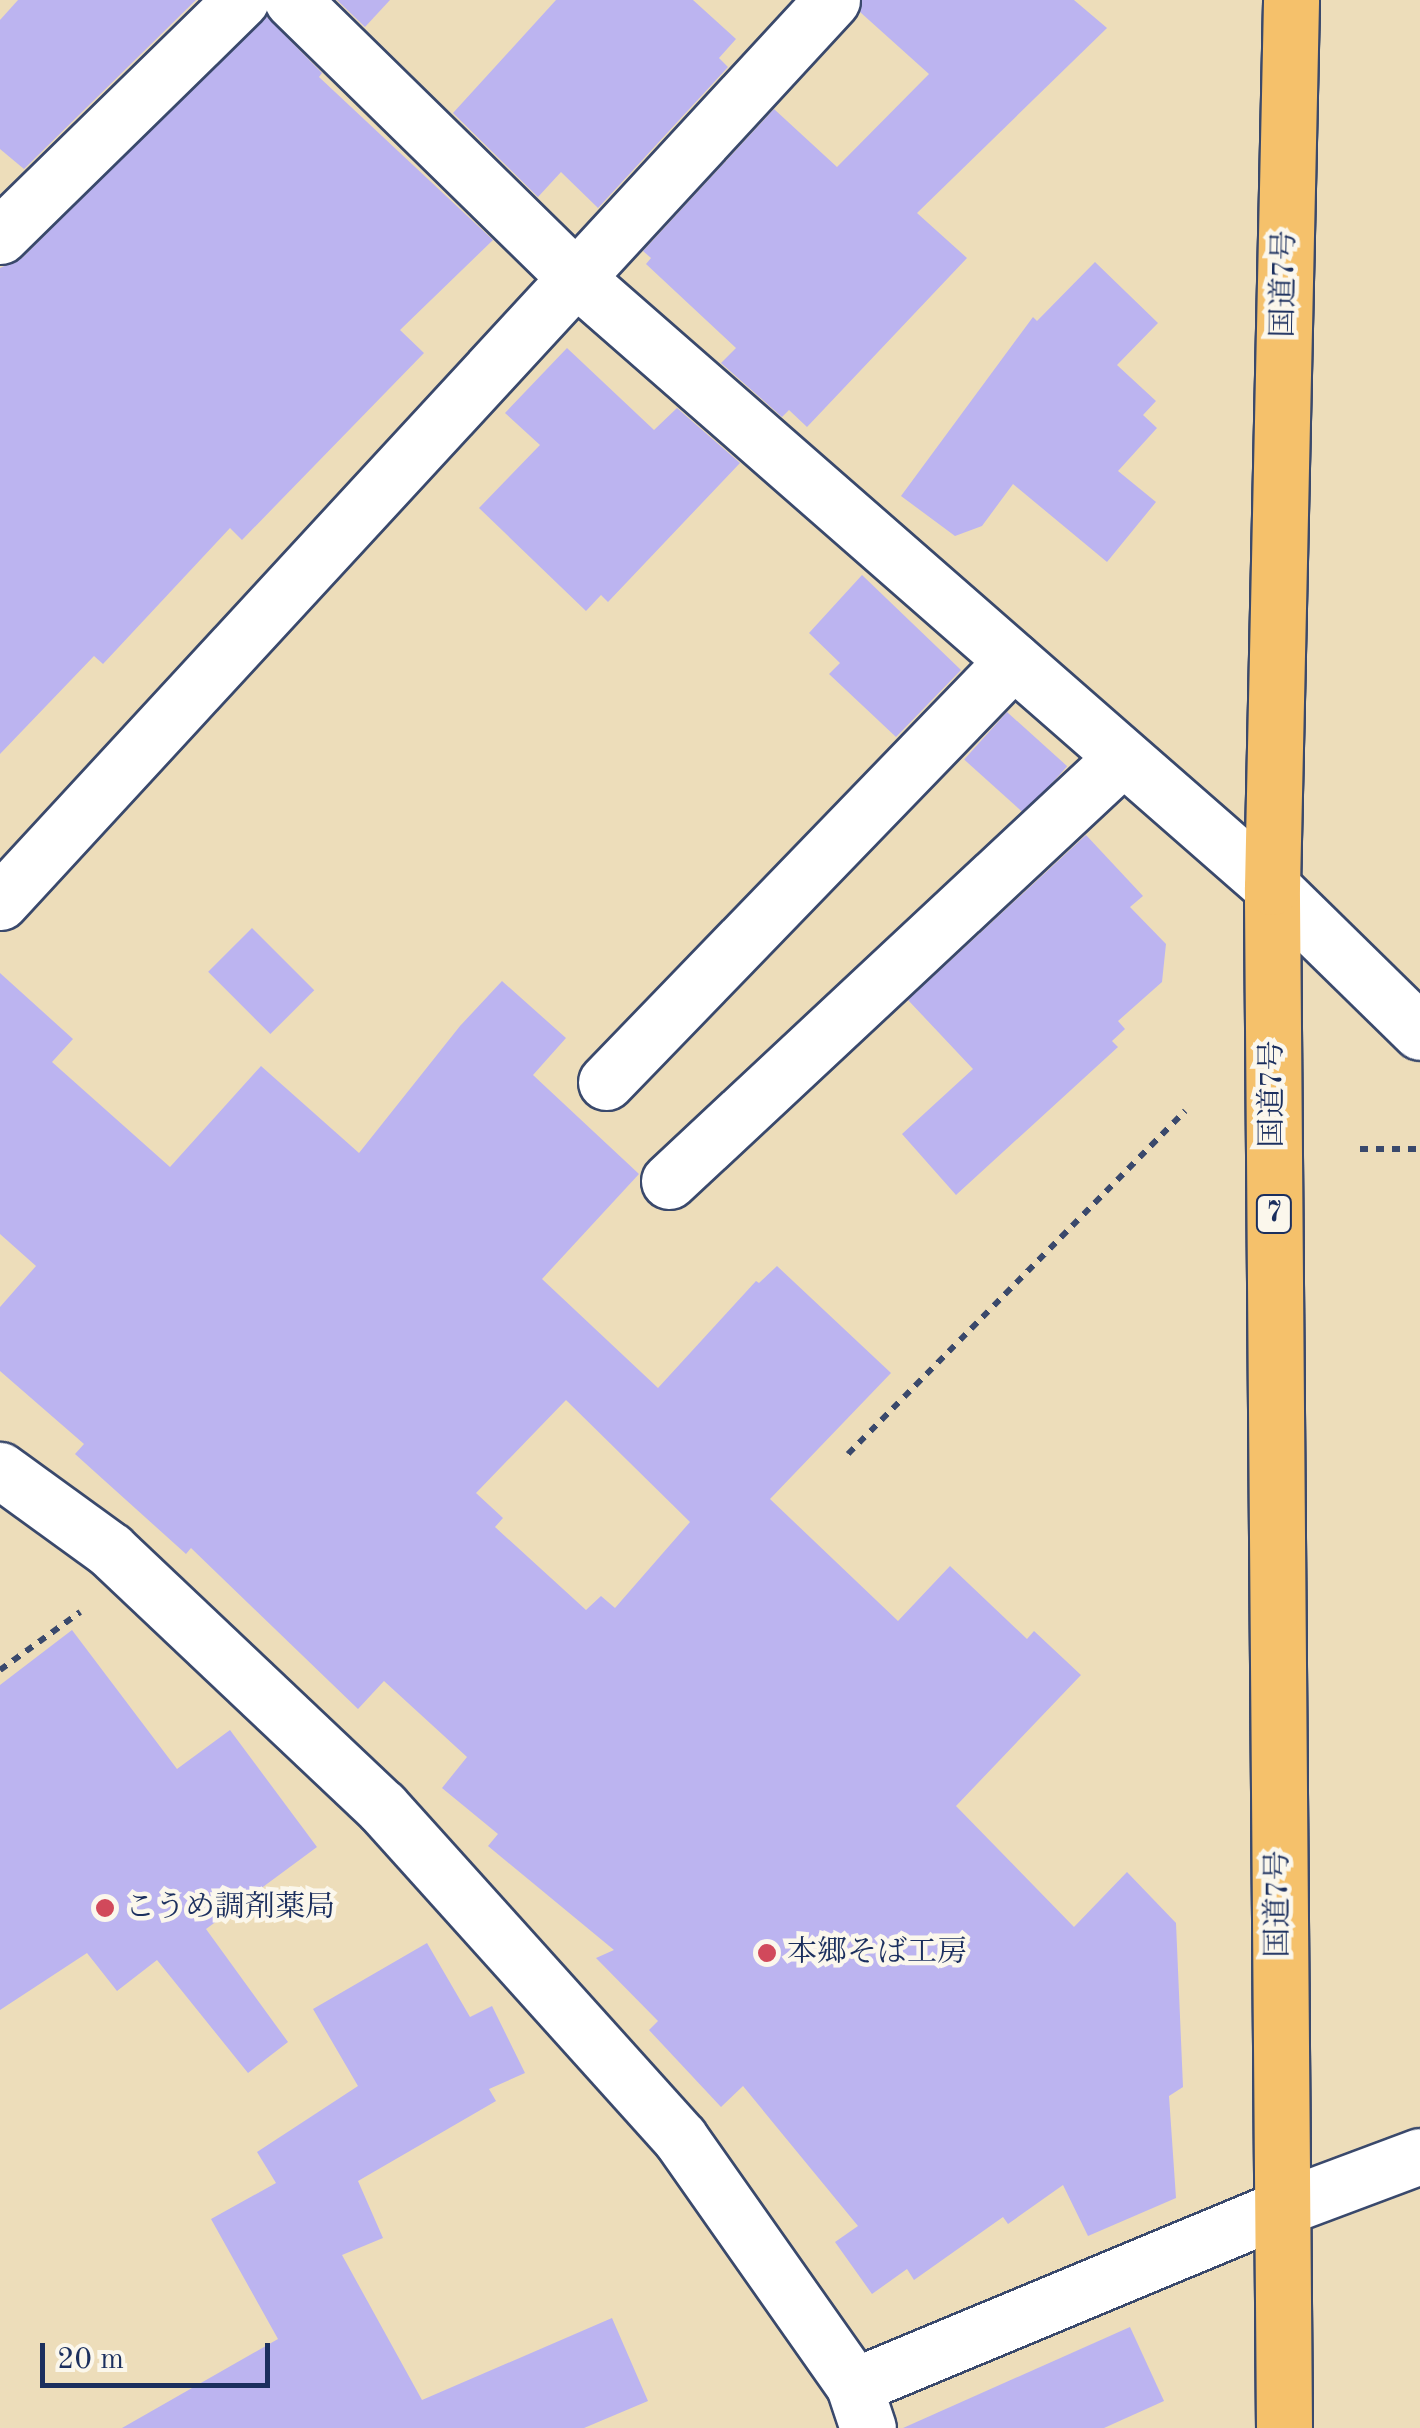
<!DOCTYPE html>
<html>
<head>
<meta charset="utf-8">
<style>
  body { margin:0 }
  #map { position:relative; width:1420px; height:2428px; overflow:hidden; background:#edddba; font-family:"Old Standard TT","Noto Serif JP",serif }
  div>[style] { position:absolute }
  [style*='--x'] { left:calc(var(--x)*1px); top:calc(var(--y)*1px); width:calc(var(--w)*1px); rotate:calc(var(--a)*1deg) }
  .building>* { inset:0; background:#bcb4f0; transform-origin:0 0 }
  .path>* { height:6px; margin-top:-3px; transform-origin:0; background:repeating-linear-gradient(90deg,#3a496c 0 8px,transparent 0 16px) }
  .roads { filter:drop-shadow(2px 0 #3a496c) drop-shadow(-2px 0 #3a496c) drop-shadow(0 2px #3a496c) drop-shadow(0 -2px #3a496c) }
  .minor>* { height:55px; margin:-27.5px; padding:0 27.5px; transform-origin:27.5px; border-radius:27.5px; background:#fff }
  .highway>* { height:55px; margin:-27.5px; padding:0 27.5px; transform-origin:27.5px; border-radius:27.5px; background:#f5c16b }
  .dots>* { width:28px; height:28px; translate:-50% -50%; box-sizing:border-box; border:5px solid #fbf7ec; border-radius:50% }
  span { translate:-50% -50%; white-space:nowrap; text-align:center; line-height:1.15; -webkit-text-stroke:9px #fbf7ec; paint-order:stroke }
  .shield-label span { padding:2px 8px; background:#fbf7ec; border:2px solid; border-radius:8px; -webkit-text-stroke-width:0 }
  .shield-label { font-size:28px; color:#1b2f5e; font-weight:700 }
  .street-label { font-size:30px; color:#1b2f5e }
  .poi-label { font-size:30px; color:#1b2f5e }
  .left { translate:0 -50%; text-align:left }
  .scale { position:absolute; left:40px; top:2343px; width:230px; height:45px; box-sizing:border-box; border:5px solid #1b2f5e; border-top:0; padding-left:12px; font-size:30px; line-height:35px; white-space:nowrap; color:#1b2f5e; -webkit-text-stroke:8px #fbf7ec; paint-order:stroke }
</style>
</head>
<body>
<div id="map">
  <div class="building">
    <i style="clip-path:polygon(18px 0,196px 0,24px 169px,0 149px,0 20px)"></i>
    <i style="clip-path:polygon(337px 0,390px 0,365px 27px)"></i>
    <i style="clip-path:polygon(556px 0,693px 0,736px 39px,719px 58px,728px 67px,598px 208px,561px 172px,538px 197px,453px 113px)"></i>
    <i style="clip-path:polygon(862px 0,1074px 0,1107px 28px,917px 213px,967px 258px,807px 427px,789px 410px,782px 417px,721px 363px,736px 348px,646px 264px,651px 258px,643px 251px,774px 109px,837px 167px,929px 74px,860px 12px)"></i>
    <i style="clip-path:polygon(266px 16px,322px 73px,319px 77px,493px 240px,400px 330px,424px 353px,242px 540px,230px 528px,103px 664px,94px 656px,0 754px,0 268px,22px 258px)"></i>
    <i style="clip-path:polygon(1095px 262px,1158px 323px,1117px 365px,1156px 401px,1143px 415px,1157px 428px,1118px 471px,1156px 502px,1107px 562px,1013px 484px,982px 526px,955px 536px,901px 496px,1033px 317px,1037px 321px)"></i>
    <i style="clip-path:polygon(567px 348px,654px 430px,677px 408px,740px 463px,608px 602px,601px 595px,586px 611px,479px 508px,540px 445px,505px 413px)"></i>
    <i style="clip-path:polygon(862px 575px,961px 670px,896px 737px,829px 674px,840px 663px,809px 633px)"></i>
    <i style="left:1007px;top:712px;width:81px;height:64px;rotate:42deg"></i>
    <i style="clip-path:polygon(1086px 835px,1143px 896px,1130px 907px,1166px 944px,1162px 982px,1118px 1021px,1125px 1029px,1112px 1041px,1118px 1047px,956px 1195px,902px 1134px,973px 1069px,908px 1000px)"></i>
    <i style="left:252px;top:928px;width:88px;height:62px;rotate:45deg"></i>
    <i style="clip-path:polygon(evenodd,0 973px,73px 1039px,52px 1062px,170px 1167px,261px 1066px,359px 1153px,460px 1026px,502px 981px,566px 1038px,533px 1075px,639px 1174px,542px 1279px,658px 1388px,756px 1281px,759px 1283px,777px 1266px,891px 1373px,770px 1499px,898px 1621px,950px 1566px,1027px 1639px,1034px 1631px,1081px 1675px,956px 1806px,1074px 1927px,1127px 1872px,1176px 1923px,1183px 2087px,1169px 2096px,1176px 2198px,1088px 2236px,1063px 2185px,1008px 2224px,1003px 2217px,914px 2280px,907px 2269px,872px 2294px,835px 2242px,858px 2226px,743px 2086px,721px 2107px,649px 2030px,658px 2021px,596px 1958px,614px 1950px,488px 1846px,498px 1834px,442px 1788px,467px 1757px,384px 1681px,358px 1709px,191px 1548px,186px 1554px,75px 1454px,84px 1444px,0 1371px,0 1307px,36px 1266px,0 1234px,0 973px,566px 1400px,690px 1522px,615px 1608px,601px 1596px,586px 1610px,495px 1527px,503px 1518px,476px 1493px,566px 1400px)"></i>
    <i style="clip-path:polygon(72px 1630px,177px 1769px,230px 1730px,317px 1847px,206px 1929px,288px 2042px,248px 2073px,157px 1960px,117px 1991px,87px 1953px,0 2010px,0 1685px)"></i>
    <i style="clip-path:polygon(427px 1943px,470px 2017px,492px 2006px,525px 2073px,489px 2089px,496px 2101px,358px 2181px,383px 2238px,342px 2255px,422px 2400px,612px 2318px,648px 2401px,584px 2428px,122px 2428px,278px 2339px,211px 2219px,276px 2183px,257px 2152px,358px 2086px,313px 2009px)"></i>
    <i style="clip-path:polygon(1130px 2327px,1164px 2401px,1104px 2428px,903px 2428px)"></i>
  </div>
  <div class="path">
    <i style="--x:1360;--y:1149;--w:60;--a:0"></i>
    <i style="--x:848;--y:1454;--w:481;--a:-45.5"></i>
    <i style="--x:0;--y:1670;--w:99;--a:-35.9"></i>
  </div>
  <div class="roads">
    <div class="minor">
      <i style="--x:292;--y:0;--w:396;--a:44.4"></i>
      <i style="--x:575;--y:277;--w:926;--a:41.19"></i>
      <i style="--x:1272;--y:887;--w:207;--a:44.4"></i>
      <i style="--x:0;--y:236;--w:337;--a:-44.4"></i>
      <i style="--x:0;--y:902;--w:1227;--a:-47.31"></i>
      <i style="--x:606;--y:1082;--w:586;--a:-45.97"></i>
      <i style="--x:669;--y:1181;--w:621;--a:-43.04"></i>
      <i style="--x:0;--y:1470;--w:136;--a:36"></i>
      <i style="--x:110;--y:1550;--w:374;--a:43.4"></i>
      <i style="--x:382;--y:1807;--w:445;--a:48"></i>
      <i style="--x:680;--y:2138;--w:303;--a:54.9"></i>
      <i style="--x:854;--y:2386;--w:44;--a:71.6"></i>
      <i style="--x:854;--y:2386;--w:463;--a:-22.6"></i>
      <i style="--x:1281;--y:2208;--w:148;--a:-20.5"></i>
    </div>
    <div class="highway">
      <i style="--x:1284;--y:2428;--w:1541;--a:-90.45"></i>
      <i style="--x:1272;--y:887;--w:887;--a:-88.77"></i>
    </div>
  </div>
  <div class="dots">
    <i style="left:105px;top:1908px;background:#d1495b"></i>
    <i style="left:767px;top:1953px;background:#d1495b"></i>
  </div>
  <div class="shield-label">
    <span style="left:1274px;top:1214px">7</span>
  </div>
  <div class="street-label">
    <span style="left:1285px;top:284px;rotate:-89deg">国道7号</span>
    <span style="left:1273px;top:1094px;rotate:-90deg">国道7号</span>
    <span style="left:1279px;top:1904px;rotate:-90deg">国道7号</span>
  </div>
  <div class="poi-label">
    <span class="left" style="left:125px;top:1908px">こうめ調剤薬局</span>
    <span class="left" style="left:787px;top:1953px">本郷そば工房</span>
  </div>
  <div class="scale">20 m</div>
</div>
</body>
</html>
